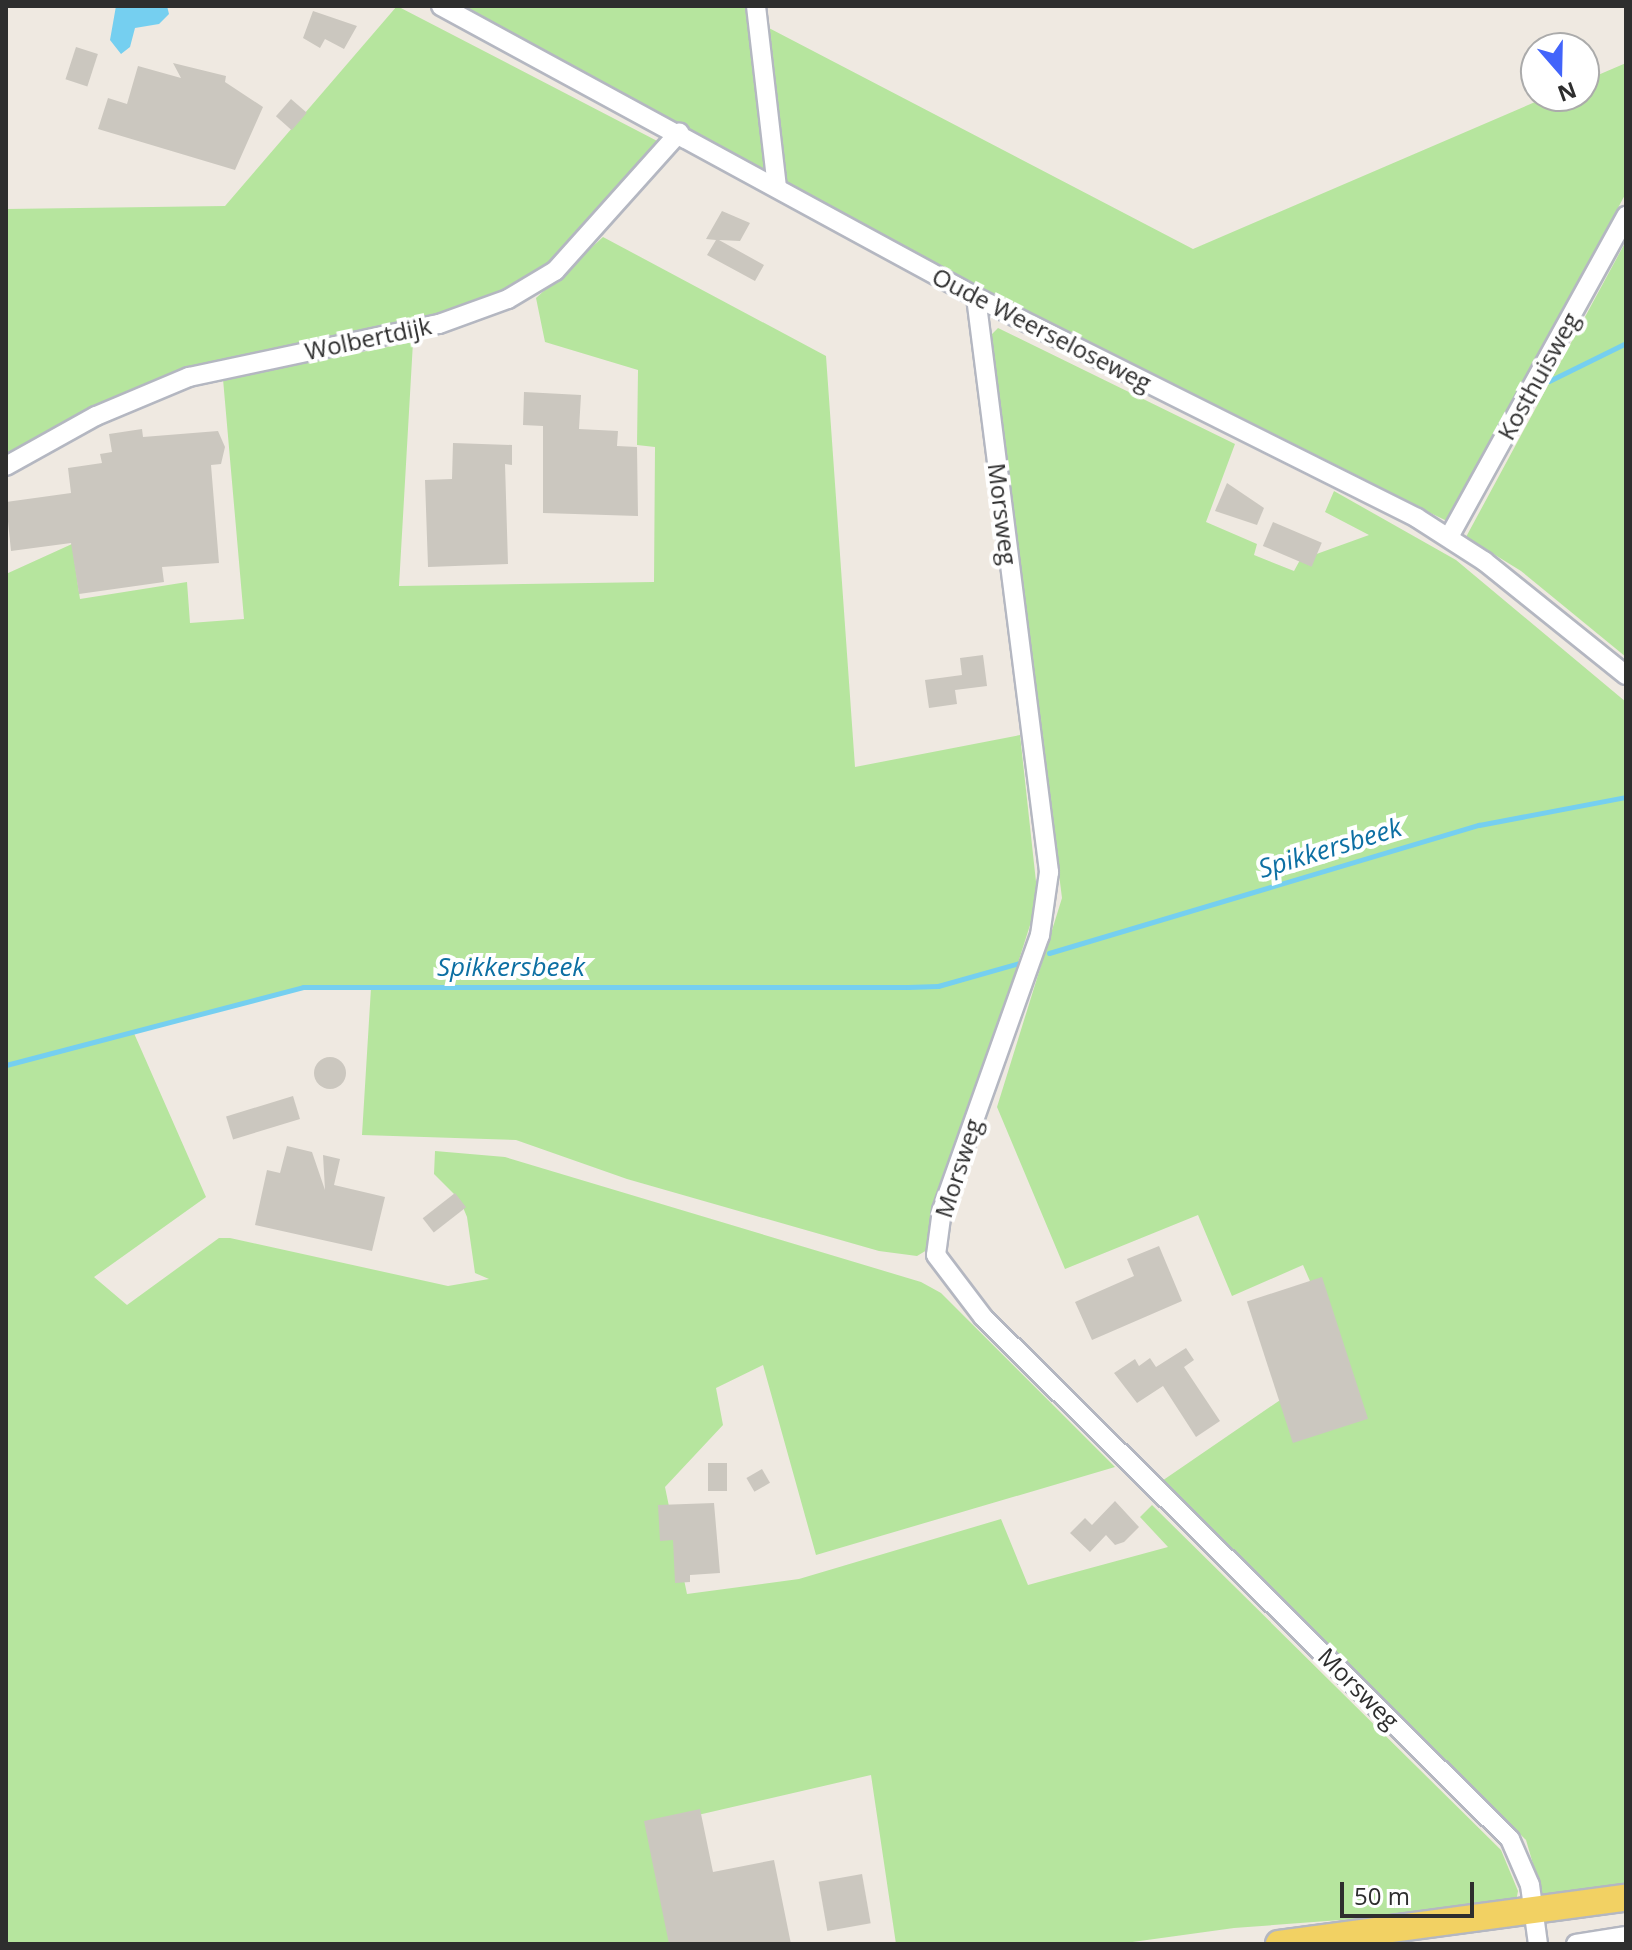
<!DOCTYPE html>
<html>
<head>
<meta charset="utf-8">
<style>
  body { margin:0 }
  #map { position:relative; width:1632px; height:1950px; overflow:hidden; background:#efe9e1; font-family:"Open Sans",sans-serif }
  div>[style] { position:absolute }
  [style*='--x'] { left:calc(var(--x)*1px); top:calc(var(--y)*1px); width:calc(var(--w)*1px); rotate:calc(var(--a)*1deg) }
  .green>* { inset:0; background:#b6e59e }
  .water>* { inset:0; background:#75cff0 }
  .stream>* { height:5px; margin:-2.5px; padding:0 2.5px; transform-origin:2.5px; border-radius:2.5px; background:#75cff0 }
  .building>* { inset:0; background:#cbc7bf; transform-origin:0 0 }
  .round { border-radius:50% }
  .roads { filter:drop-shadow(2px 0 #b4b7c1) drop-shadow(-2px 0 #b4b7c1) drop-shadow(0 2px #b4b7c1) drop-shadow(0 -2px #b4b7c1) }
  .street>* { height:18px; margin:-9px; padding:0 9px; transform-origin:9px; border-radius:9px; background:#fff }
  .primary>* { height:26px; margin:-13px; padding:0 13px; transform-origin:13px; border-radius:13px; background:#f2d163 }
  span { translate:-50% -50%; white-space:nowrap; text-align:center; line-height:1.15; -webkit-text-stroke:8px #fff; paint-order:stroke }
  .street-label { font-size:24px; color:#2e2e2e }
  .water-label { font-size:26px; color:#0d6fa3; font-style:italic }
  .frame { position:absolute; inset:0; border:8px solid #2e2e2e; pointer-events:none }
  .north { position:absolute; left:1520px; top:32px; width:80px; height:80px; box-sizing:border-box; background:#fff; border:2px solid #ababab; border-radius:50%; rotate:160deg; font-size:22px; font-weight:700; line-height:32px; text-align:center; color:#2e2e2e }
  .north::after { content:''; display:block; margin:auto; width:28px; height:36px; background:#4264fb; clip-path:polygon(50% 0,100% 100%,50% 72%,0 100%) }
  .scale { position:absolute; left:1340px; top:1882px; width:134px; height:36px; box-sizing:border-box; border:4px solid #2e2e2e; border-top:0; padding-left:10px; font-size:24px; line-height:28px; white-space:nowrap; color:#2e2e2e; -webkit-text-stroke:6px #fff; paint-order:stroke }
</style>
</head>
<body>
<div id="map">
  <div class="green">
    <i style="clip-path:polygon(397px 6px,663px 144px,530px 281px,453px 313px,224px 362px,6px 461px,6px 209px,225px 206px)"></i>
    <i style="clip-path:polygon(455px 6px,746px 6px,765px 172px,691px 132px)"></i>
    <i style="clip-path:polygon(767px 27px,1193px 249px,1549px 96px,1584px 96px,1584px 81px,1626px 63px,1626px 193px,1449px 522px,1110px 358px,785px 183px)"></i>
    <i style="clip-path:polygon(603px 237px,826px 356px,855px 767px,1020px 735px,1038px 900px,927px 1250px,917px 1256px,879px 1251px,627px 1179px,516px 1140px,362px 1135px,371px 988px,303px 987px,133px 1031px,206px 1197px,94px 1277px,127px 1305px,219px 1238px,230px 1238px,448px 1286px,489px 1279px,475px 1273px,467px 1217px,460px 1200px,434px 1174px,435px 1151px,505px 1157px,921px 1282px,941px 1293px,1115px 1467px,816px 1555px,763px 1365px,716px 1388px,723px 1425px,665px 1487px,687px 1594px,799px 1579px,1001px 1519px,1028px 1585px,1168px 1547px,1140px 1517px,1152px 1505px,1501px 1850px,1518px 1891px,1515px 1907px,1234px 1928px,1118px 1944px,896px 1944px,871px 1775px,650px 1826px,676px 1944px,6px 1944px,6px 574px,72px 544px,80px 599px,187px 582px,190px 623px,244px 619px,223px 379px,413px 342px,399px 586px,654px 582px,655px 447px,637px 445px,638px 370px,545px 342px,536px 298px)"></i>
    <i style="clip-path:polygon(1626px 241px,1626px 657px,1521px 571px,1466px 537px)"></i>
    <i style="clip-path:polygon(998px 328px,1235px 444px,1206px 522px,1257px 544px,1254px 555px,1294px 571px,1300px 560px,1369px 535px,1325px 512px,1334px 491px,1456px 560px,1626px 702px,1626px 1892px,1545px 1905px,1526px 1840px,1159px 1483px,1343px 1357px,1303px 1265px,1232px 1296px,1198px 1215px,1065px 1269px,997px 1107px,1062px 898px,991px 335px)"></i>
  </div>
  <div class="water">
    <i style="clip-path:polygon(116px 6px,167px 6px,169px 14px,159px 24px,135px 28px,130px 47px,121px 54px,110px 40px)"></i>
  </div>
  <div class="stream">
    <i style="--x:1549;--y:381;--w:86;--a:-26.3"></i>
    <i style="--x:1049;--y:953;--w:449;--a:-16.6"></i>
    <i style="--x:1479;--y:825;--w:150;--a:-10.8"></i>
    <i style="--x:6;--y:1065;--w:307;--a:-14.7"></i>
    <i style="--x:303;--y:987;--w:605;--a:0"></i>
    <i style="--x:908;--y:987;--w:30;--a:-2"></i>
    <i style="--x:938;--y:986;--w:88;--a:-15.8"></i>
  </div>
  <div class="building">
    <i style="clip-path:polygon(313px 11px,357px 26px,344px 49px,325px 39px,320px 48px,303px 38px)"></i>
    <i style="left:76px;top:47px;width:23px;height:34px;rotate:18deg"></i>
    <i style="clip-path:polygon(173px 63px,226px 76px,225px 82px,263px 107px,235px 170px,98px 129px,108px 98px,127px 104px,138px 66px,181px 78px)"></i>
    <i style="left:291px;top:99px;width:21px;height:23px;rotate:41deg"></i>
    <i style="clip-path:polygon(722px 211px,750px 223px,740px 241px,719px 240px,764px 265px,755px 281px,707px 255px,716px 240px,706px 239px)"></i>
    <i style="clip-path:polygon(524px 392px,581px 395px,579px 429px,618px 431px,617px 446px,637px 447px,638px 516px,543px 513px,543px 426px,523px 425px)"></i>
    <i style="clip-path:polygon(142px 429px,143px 437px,218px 431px,225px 447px,221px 464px,211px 465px,219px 563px,162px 567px,164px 582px,79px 594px,71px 543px,11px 551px,6px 502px,71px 493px,68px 468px,102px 463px,100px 454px,112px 452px,109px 434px)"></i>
    <i style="clip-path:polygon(453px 443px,512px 445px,512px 465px,505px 464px,508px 564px,428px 567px,425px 480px,452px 479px)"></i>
    <i style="clip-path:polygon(1227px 483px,1264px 508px,1257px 525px,1215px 511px)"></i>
    <i style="left:1273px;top:522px;width:53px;height:26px;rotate:23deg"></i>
    <i style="clip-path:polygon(983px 655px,987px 686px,955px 690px,957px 704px,929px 708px,925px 680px,962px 675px,960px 658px)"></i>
    <i class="round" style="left:314px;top:1057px;width:32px;height:32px"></i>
    <i style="left:293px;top:1096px;width:24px;height:70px;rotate:73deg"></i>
    <i style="clip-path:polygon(287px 1146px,312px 1152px,325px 1190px,323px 1155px,340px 1159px,334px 1185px,385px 1197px,372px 1251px,255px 1225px,267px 1170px,280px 1173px)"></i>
    <i style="left:455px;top:1193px;width:18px;height:41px;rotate:52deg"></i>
    <i style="clip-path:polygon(1159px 1246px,1182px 1301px,1092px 1340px,1075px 1302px,1134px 1276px,1127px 1259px)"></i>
    <i style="left:1322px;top:1277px;width:149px;height:79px;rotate:72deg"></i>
    <i style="clip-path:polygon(1186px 1348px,1194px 1360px,1184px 1367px,1220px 1421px,1196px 1437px,1163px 1386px,1137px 1403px,1114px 1373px,1135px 1359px,1139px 1366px,1150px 1358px,1156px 1367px)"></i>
    <i style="left:708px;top:1463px;width:19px;height:28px"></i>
    <i style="left:762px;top:1469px;width:16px;height:18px;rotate:60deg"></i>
    <i style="clip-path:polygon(1115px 1501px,1139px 1527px,1124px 1542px,1115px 1545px,1106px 1535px,1090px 1552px,1070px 1533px,1085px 1518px,1092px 1525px)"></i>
    <i style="clip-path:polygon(714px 1503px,720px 1573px,690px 1575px,690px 1582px,675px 1583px,673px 1540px,660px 1541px,658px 1505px)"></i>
    <i style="clip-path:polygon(700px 1809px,713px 1872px,774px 1860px,791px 1944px,669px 1944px,644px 1821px)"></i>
    <i style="left:862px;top:1874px;width:50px;height:44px;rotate:80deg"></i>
  </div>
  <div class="roads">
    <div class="street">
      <i style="--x:441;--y:6;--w:609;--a:28.54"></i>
      <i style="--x:976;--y:297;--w:493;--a:26.6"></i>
      <i style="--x:1417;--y:518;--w:80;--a:32.7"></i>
      <i style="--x:1484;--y:561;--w:182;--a:38.8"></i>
      <i style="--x:756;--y:6;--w:183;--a:83.4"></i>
      <i style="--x:976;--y:297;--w:580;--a:82.76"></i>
      <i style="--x:1049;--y:872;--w:64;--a:98.1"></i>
      <i style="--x:1040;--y:935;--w:292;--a:109.6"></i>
      <i style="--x:942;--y:1210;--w:45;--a:97.6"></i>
      <i style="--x:936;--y:1255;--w:78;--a:52.8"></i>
      <i style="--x:983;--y:1317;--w:742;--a:44.73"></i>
      <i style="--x:1510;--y:1839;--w:50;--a:66.5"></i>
      <i style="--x:1530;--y:1885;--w:60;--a:82.3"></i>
      <i style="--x:6;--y:466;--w:103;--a:-29.1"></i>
      <i style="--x:96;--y:416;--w:101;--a:-22.8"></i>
      <i style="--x:189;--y:377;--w:256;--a:-12"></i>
      <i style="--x:439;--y:324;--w:73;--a:-19.9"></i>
      <i style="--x:508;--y:299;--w:55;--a:-30.8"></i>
      <i style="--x:555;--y:271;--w:186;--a:-48.1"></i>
      <i style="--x:1449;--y:537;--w:367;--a:-61.1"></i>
      <i style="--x:1576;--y:1944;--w:51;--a:-9.1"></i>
    </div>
    <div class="primary">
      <i style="--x:1279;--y:1944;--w:350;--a:-7.6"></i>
    </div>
  </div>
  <div class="street-label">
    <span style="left:1042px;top:329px;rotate:27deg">Oude Weerseloseweg</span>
    <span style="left:368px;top:338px;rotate:-12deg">Wolbertdijk</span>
    <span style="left:1538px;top:376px;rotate:-61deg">Kosthuisweg</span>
    <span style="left:1003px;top:514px;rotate:83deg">Morsweg</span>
    <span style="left:958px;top:1168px;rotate:-72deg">Morsweg</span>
    <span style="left:1359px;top:1688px;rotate:45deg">Morsweg</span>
  </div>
  <div class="water-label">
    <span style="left:1330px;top:848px;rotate:-17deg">Spikkersbeek</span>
    <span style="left:511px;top:967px">Spikkersbeek</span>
  </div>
  <div class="frame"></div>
  <div class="north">N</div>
  <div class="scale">50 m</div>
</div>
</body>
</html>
